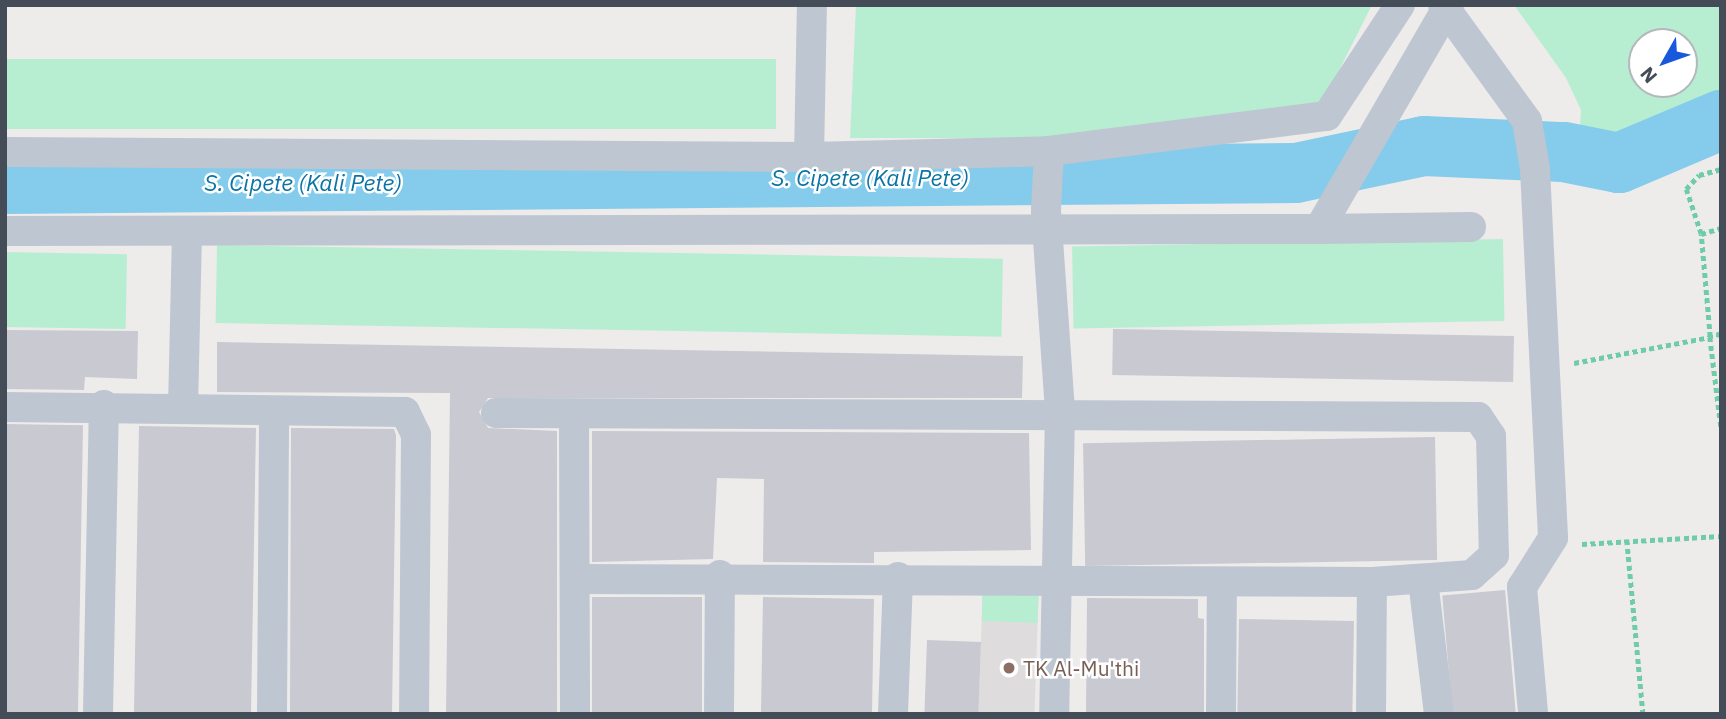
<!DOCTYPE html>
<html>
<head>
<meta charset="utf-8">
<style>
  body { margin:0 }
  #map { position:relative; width:1726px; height:719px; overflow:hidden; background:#eeebeb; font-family:"IBM Plex Sans",sans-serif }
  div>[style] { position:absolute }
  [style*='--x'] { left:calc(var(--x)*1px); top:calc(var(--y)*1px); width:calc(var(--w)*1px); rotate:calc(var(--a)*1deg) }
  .education>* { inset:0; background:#dfdcdd; transform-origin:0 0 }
  .green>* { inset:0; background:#b7eed2; transform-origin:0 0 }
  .river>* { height:60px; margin:-30px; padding:0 30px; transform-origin:30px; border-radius:30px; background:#84cbec }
  .building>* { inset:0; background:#c8c9d1; transform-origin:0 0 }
  .path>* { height:4.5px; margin-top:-2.25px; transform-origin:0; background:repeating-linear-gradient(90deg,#6fcca8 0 5px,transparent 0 8.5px) }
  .minor>* { height:30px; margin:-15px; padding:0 15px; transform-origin:15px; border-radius:15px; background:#bec6d1 }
  .dots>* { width:19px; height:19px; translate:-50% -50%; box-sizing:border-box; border:4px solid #fff; border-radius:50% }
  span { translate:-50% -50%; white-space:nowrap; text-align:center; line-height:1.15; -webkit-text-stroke:5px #fff; paint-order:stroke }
  .education-label { font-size:21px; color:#785e54 }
  .left { translate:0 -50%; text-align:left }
  .water-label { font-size:23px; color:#0b74a4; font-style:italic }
  .frame { position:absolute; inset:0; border:7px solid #444c58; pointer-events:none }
  .north { position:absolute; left:1628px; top:28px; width:70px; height:70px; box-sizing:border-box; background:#fff; border:2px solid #b4b7bc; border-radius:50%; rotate:230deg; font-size:19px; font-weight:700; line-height:28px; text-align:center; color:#444c58 }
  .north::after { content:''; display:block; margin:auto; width:24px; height:32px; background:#1758dc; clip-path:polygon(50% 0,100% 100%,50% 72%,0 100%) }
</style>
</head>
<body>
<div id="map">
  <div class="education">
    <i style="left:983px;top:582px;width:56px;height:132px;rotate:2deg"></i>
  </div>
  <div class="green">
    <i style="clip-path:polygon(856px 5px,1372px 5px,1322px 104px,1104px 138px,850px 138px)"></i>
    <i style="clip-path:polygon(evenodd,1514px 5px,1721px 5px,1721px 108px,1615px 153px,1579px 140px,1581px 110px,1566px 78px,1514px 5px,1684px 42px,1684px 84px,1642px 84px,1642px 42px,1684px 42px)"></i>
    <i style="left:5px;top:59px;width:771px;height:70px"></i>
    <i style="left:1503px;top:239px;width:82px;height:431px;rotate:89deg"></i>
    <i style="left:217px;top:245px;width:786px;height:78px;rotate:1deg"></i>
    <i style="left:5px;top:252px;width:122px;height:75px;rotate:1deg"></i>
    <i style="left:983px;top:582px;width:56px;height:39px;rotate:2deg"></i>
  </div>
  <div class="river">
    <i style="--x:5;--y:184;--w:1291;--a:-0.49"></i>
    <i style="--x:1296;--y:173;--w:131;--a:-11.9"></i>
    <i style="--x:1424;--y:146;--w:140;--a:2.5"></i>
    <i style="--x:1564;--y:152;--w:56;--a:11.3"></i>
    <i style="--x:1619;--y:163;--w:111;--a:-22.9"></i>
  </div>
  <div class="building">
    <i style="left:1113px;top:329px;width:401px;height:46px;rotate:1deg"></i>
    <i style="clip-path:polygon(5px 330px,138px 331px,137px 379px,85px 377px,84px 390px,5px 389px)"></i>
    <i style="clip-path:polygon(217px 342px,1023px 356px,1022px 398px,488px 398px,479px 412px,488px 428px,557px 431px,557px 714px,446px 714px,450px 393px,217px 392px)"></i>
    <i style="left:5px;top:424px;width:78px;height:290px;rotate:1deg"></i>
    <i style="left:139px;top:426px;width:117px;height:288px;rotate:1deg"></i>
    <i style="clip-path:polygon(291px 428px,394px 429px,396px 435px,392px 714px,290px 714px)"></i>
    <i style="clip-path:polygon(592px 431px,1029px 433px,1031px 550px,874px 552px,874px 563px,763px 562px,764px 479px,717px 478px,713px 559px,592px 562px)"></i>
    <i style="left:1435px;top:437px;width:123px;height:352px;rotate:89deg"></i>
    <i style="left:1505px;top:590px;width:124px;height:63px;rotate:85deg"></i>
    <i style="left:592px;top:597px;width:110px;height:117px"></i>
    <i style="left:763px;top:597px;width:111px;height:117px;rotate:1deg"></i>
    <i style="clip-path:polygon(1087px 598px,1198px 599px,1198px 618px,1204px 619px,1204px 714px,1086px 714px)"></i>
    <i style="left:1239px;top:619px;width:115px;height:95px;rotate:1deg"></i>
    <i style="left:927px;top:640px;width:54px;height:74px;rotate:2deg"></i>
  </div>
  <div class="path">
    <i style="--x:1701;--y:234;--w:21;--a:-17"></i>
    <i style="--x:1721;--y:334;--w:11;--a:165"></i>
    <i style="--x:1710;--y:337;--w:90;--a:83"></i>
    <i style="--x:1574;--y:363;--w:138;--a:-10.8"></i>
    <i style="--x:1710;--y:337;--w:103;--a:-95"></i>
    <i style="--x:1701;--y:234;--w:47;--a:-108.4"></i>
    <i style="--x:1686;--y:189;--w:19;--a:-47"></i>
    <i style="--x:1699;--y:175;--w:23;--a:-15"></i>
    <i style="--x:1627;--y:540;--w:175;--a:84.7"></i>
    <i style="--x:1582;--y:544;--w:139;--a:-3.3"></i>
  </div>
  <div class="minor">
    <i style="--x:1443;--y:5;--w:143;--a:54.1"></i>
    <i style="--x:1527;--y:121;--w:49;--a:80.5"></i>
    <i style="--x:1535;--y:169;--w:369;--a:87.2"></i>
    <i style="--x:1553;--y:538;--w:58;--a:122.3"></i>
    <i style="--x:1522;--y:587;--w:127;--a:85"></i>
    <i style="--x:1049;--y:151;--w:60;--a:92.9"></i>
    <i style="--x:1046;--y:211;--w:201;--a:86"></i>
    <i style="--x:1060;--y:412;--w:302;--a:91.1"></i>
    <i style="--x:5;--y:152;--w:804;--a:0.36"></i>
    <i style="--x:809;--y:157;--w:240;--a:-1.4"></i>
    <i style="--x:1049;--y:151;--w:280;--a:-7.2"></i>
    <i style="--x:1327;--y:116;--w:133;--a:-56.7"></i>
    <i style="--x:809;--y:157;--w:152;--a:-88.9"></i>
    <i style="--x:1319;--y:229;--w:152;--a:-0.8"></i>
    <i style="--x:5;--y:231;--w:1314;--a:-0.09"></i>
    <i style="--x:1319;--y:229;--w:259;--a:-59.9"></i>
    <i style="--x:5;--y:407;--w:400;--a:0.7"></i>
    <i style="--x:405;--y:412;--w:25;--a:64"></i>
    <i style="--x:416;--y:435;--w:279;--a:90.4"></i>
    <i style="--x:183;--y:409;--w:177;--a:-88.7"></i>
    <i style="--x:496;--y:413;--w:982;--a:0.23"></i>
    <i style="--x:1478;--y:417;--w:23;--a:56"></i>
    <i style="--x:1491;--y:436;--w:119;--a:88.6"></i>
    <i style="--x:1494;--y:555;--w:30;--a:138"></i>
    <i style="--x:1472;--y:575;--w:100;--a:176"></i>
    <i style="--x:1372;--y:582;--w:797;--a:-179.78"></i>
    <i style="--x:574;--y:416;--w:298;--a:89.8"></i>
    <i style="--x:1423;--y:580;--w:135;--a:83.2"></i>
    <i style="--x:98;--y:714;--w:309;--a:-88.9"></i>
    <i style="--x:272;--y:714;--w:301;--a:-89.6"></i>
    <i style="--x:719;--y:714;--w:139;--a:-89.6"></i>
    <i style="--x:893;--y:714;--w:137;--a:-87.9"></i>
    <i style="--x:1221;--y:714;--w:132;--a:-89.6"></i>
    <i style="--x:1371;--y:714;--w:132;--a:-89.6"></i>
  </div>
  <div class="dots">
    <i style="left:1009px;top:668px;background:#8d6e63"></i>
  </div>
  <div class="education-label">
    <span class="left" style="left:1023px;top:668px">TK Al-Mu'thi</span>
  </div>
  <div class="water-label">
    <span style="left:870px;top:177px">S. Cipete (Kali Pete)</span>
    <span style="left:303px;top:182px">S. Cipete (Kali Pete)</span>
  </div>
  <div class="frame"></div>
  <div class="north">N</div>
</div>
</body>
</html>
